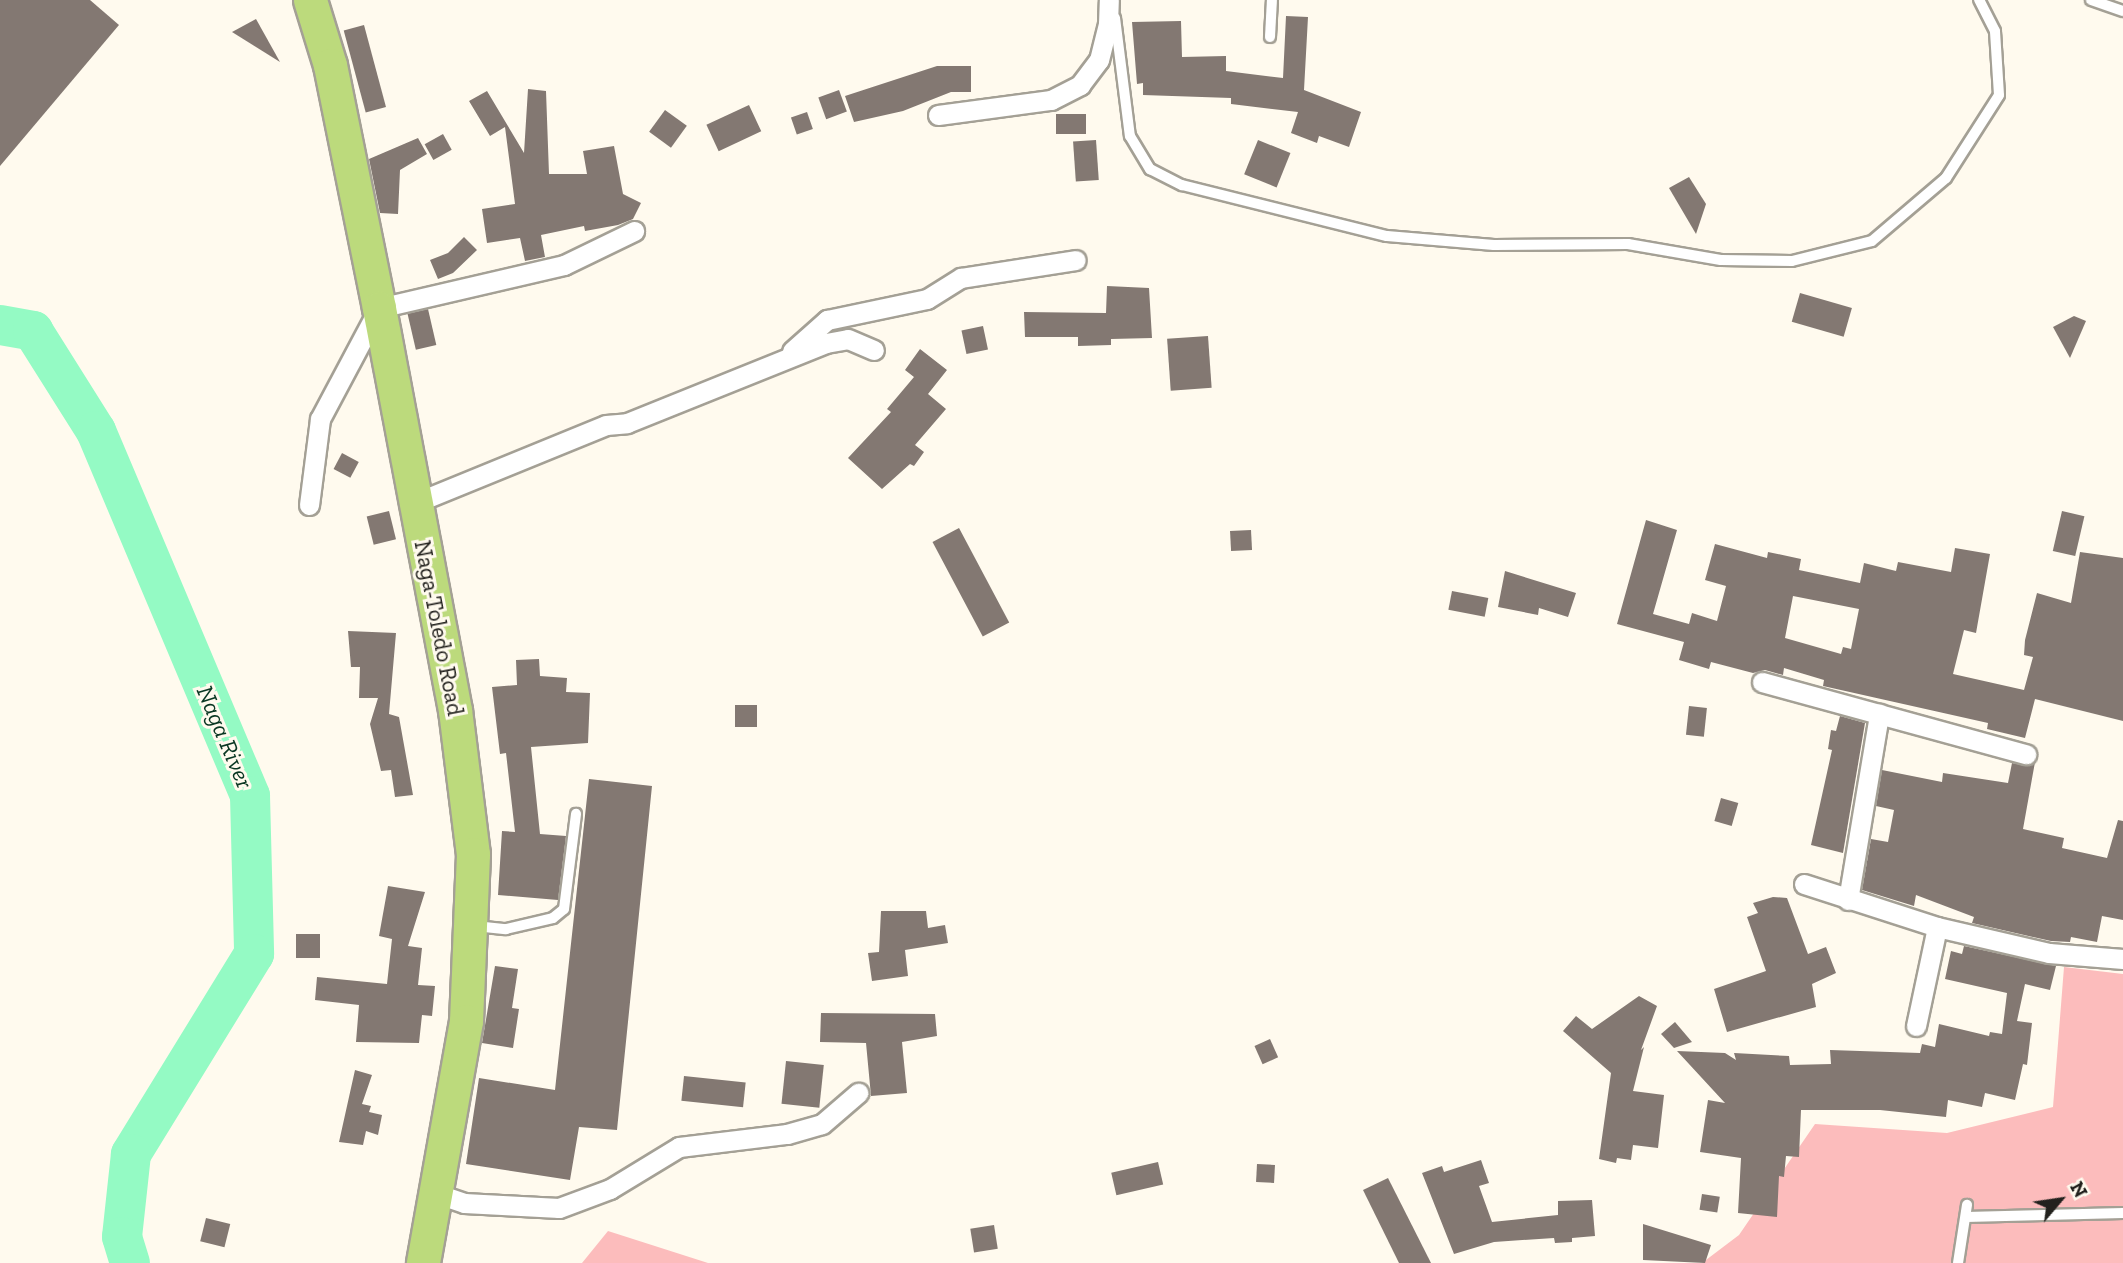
<!DOCTYPE html>
<html>
<head>
<meta charset="utf-8">
<style>
  body { margin:0 }
  #map { position:relative; width:2123px; height:1263px; overflow:hidden; background:#fffaee; font-family:"Zilla Slab",serif }
  div>[style] { position:absolute }
  [style*='--x'] { left:calc(var(--x)*1px); top:calc(var(--y)*1px); width:calc(var(--w)*1px); rotate:calc(var(--a)*1deg) }
  .green>* { inset:0; background:#fcbcbc }
  .river>* { height:40px; margin:-20px; padding:0 20px; transform-origin:20px; border-radius:20px; background:#94fac4 }
  .building>* { inset:0; background:#837872; transform-origin:0 0 }
  .roads { filter:drop-shadow(2px 0 #a4a095) drop-shadow(-2px 0 #a4a095) drop-shadow(0 2px #a4a095) drop-shadow(0 -2px #a4a095) }
  .service>* { height:10px; margin:-5px; padding:0 5px; transform-origin:5px; border-radius:5px; background:#fff }
  .minor>* { height:19px; margin:-9.5px; padding:0 9.5px; transform-origin:9.5px; border-radius:9.5px; background:#fff }
  .trunk>* { height:33px; margin:-16.5px; padding:0 16.5px; transform-origin:16.5px; border-radius:16.5px; background:#bcda7c }
  span { translate:-50% -50%; white-space:nowrap; text-align:center; line-height:1.15; -webkit-text-stroke:6px #fffaee; paint-order:stroke }
  .street-label { font-size:23px; color:#22211d }
  .water-label { font-size:24px; color:#093722; font-style:italic }
  .north { position:absolute; left:2025px; top:1165px; width:70px; height:70px; -webkit-text-stroke:5px #fffaee; paint-order:stroke; rotate:61deg; font-size:19px; font-weight:700; line-height:28px; text-align:center; color:#22211d }
  .north::after { content:''; display:block; margin:auto; width:24px; height:32px; background:#22211d; clip-path:polygon(50% 0,100% 100%,50% 72%,0 100%) }
</style>
</head>
<body>
<div id="map">
  <div class="green">
    <i style="clip-path:polygon(2064px 967px,2123px 974px,2123px 1263px,1702px 1263px,1739px 1235px,1815px 1124px,1947px 1133px,2053px 1107px)"></i>
    <i style="clip-path:polygon(608px 1231px,708px 1263px,582px 1263px)"></i>
  </div>
  <div class="river">
    <i style="--x:0;--y:325;--w:34;--a:10"></i>
    <i style="--x:33;--y:331;--w:118;--a:57.8"></i>
    <i style="--x:96;--y:431;--w:396;--a:67.1"></i>
    <i style="--x:250;--y:796;--w:158;--a:88.5"></i>
    <i style="--x:254;--y:954;--w:235;--a:121.6"></i>
    <i style="--x:131;--y:1154;--w:83;--a:96.2"></i>
    <i style="--x:122;--y:1237;--w:27;--a:73"></i>
  </div>
  <div class="building">
    <i style="clip-path:polygon(0 0,90px 0,119px 25px,0 166px)"></i>
    <i style="clip-path:polygon(1286px 16px,1308px 17px,1304px 90px,1361px 112px,1349px 147px,1319px 136px,1317px 143px,1291px 133px,1298px 112px,1231px 104px,1231px 98px,1143px 95px,1143px 83px,1137px 84px,1132px 22px,1181px 21px,1182px 57px,1226px 56px,1226px 71px,1283px 78px)"></i>
    <i style="clip-path:polygon(256px 19px,280px 62px,232px 32px)"></i>
    <i style="left:364px;top:25px;width:85px;height:21px;rotate:75deg"></i>
    <i style="clip-path:polygon(937px 66px,971px 66px,971px 92px,951px 92px,903px 111px,854px 122px,845px 96px)"></i>
    <i style="clip-path:polygon(528px 89px,546px 91px,549px 174px,587px 174px,583px 151px,614px 146px,623px 194px,641px 203px,633px 219px,618px 225px,585px 231px,584px 226px,541px 235px,545px 257px,525px 261px,520px 238px,487px 243px,482px 209px,515px 204px,505px 127px,490px 136px,469px 101px,487px 91px,524px 153px)"></i>
    <i style="left:839px;top:90px;width:23px;height:22px;rotate:70deg"></i>
    <i style="left:749px;top:105px;width:29px;height:47px;rotate:65deg"></i>
    <i style="left:665px;top:110px;width:27px;height:27px;rotate:36deg"></i>
    <i style="left:807px;top:112px;width:18px;height:17px;rotate:71deg"></i>
    <i style="left:1056px;top:114px;width:30px;height:20px"></i>
    <i style="left:443px;top:134px;width:18px;height:21px;rotate:61deg"></i>
    <i style="clip-path:polygon(418px 138px,427px 154px,400px 170px,398px 214px,380px 213px,369px 159px)"></i>
    <i style="left:1096px;top:140px;width:40px;height:23px;rotate:86deg"></i>
    <i style="left:1258px;top:140px;width:35px;height:37px;rotate:22deg"></i>
    <i style="clip-path:polygon(1689px 177px,1706px 204px,1696px 234px,1669px 188px)"></i>
    <i style="clip-path:polygon(464px 237px,477px 250px,453px 273px,438px 279px,430px 260px,448px 253px)"></i>
    <i style="clip-path:polygon(1107px 286px,1149px 288px,1152px 338px,1111px 339px,1111px 345px,1078px 346px,1078px 337px,1025px 337px,1024px 312px,1106px 313px)"></i>
    <i style="left:1800px;top:293px;width:54px;height:30px;rotate:16deg"></i>
    <i style="left:428px;top:309px;width:37px;height:21px;rotate:77deg"></i>
    <i style="clip-path:polygon(2074px 316px,2086px 321px,2070px 358px,2053px 327px)"></i>
    <i style="left:983px;top:326px;width:24px;height:22px;rotate:78deg"></i>
    <i style="left:1208px;top:336px;width:52px;height:41px;rotate:86deg"></i>
    <i style="clip-path:polygon(920px 349px,947px 370px,928px 394px,946px 409px,915px 445px,924px 452px,914px 466px,910px 464px,882px 489px,848px 458px,891px 412px,887px 409px,914px 377px,905px 370px)"></i>
    <i style="left:342px;top:453px;width:19px;height:18px;rotate:28deg"></i>
    <i style="left:389px;top:511px;width:29px;height:23px;rotate:76deg"></i>
    <i style="left:2062px;top:511px;width:23px;height:41px;rotate:13deg"></i>
    <i style="clip-path:polygon(evenodd,1646px 520px,1677px 530px,1653px 614px,1689px 624px,1692px 613px,1717px 621px,1726px 586px,1705px 580px,1715px 544px,1767px 558px,1768px 552px,1801px 559px,1799px 570px,1860px 583px,1864px 563px,1896px 571px,1898px 562px,1951px 572px,1955px 548px,1990px 554px,1976px 633px,1964px 630px,1953px 674px,2024px 690px,2033px 657px,2024px 655px,2025px 640px,2037px 593px,2071px 603px,2080px 552px,2123px 558px,2123px 721px,2035px 699px,2025px 738px,1987px 729px,1988px 723px,1823px 686px,1824px 680px,1784px 668px,1783px 675px,1765px 670px,1753px 673px,1711px 662px,1709px 669px,1679px 660px,1684px 642px,1617px 624px,1646px 520px,1793px 596px,1859px 609px,1851px 649px,1843px 647px,1841px 654px,1785px 638px,1793px 596px)"></i>
    <i style="left:959px;top:528px;width:107px;height:30px;rotate:62deg"></i>
    <i style="left:1251px;top:530px;width:20px;height:21px;rotate:87deg"></i>
    <i style="clip-path:polygon(1505px 571px,1576px 593px,1568px 617px,1539px 608px,1538px 615px,1498px 607px)"></i>
    <i style="left:1452px;top:591px;width:37px;height:19px;rotate:11deg"></i>
    <i style="clip-path:polygon(348px 631px,396px 633px,389px 714px,399px 717px,413px 795px,395px 797px,391px 770px,381px 771px,370px 724px,378px 698px,359px 698px,360px 667px,351px 667px)"></i>
    <i style="clip-path:polygon(539px 659px,540px 676px,567px 678px,566px 692px,590px 693px,588px 743px,531px 747px,540px 834px,566px 836px,558px 900px,498px 895px,502px 831px,515px 832px,506px 753px,500px 754px,492px 687px,517px 685px,516px 660px)"></i>
    <i style="left:735px;top:705px;width:22px;height:22px"></i>
    <i style="left:1689px;top:706px;width:18px;height:29px;rotate:6deg"></i>
    <i style="clip-path:polygon(1840px 716px,1865px 723px,1843px 853px,1811px 845px,1832px 750px,1828px 749px,1831px 730px,1836px 731px)"></i>
    <i style="clip-path:polygon(2035px 762px,2023px 829px,2064px 838px,2062px 848px,2107px 858px,2118px 820px,2123px 821px,2123px 920px,2102px 916px,2097px 942px,2071px 937px,2070px 942px,2051px 941px,1972px 923px,1974px 917px,1916px 895px,1914px 906px,1862px 890px,1871px 839px,1888px 842px,1894px 810px,1876px 806px,1882px 770px,1942px 782px,1943px 773px,2008px 783px,2012px 763px,2028px 766px)"></i>
    <i style="clip-path:polygon(589px 779px,652px 786px,617px 1130px,579px 1127px,570px 1180px,466px 1164px,479px 1078px,555px 1090px)"></i>
    <i style="left:1721px;top:798px;width:18px;height:24px;rotate:16deg"></i>
    <i style="clip-path:polygon(388px 886px,425px 892px,408px 946px,422px 948px,418px 985px,435px 986px,432px 1016px,422px 1015px,419px 1043px,356px 1042px,359px 1005px,315px 1000px,317px 977px,387px 984px,392px 939px,379px 936px)"></i>
    <i style="clip-path:polygon(1773px 897px,1787px 898px,1808px 954px,1826px 947px,1836px 973px,1812px 984px,1816px 1007px,1727px 1032px,1714px 989px,1766px 971px,1747px 917px,1758px 913px,1753px 903px)"></i>
    <i style="clip-path:polygon(881px 911px,926px 911px,928px 928px,945px 925px,948px 943px,905px 950px,908px 976px,872px 981px,868px 953px,879px 952px)"></i>
    <i style="left:296px;top:934px;width:24px;height:24px"></i>
    <i style="clip-path:polygon(1964px 946px,2056px 966px,2050px 990px,2025px 984px,2017px 1021px,2032px 1023px,2027px 1065px,2023px 1064px,2015px 1100px,1985px 1093px,1982px 1107px,1948px 1100px,1946px 1117px,1880px 1110px,1801px 1110px,1799px 1157px,1786px 1156px,1784px 1177px,1779px 1176px,1777px 1217px,1738px 1213px,1741px 1158px,1700px 1152px,1708px 1100px,1725px 1103px,1677px 1051px,1725px 1053px,1736px 1060px,1734px 1053px,1789px 1056px,1790px 1065px,1831px 1064px,1830px 1050px,1920px 1053px,1922px 1044px,1935px 1047px,1939px 1024px,1989px 1036px,1990px 1032px,2002px 1034px,2007px 993px,1945px 979px,1951px 951px,1962px 954px)"></i>
    <i style="clip-path:polygon(495px 966px,518px 969px,512px 1008px,519px 1009px,513px 1048px,482px 1043px)"></i>
    <i style="clip-path:polygon(1639px 996px,1657px 1006px,1641px 1050px,1644px 1047px,1633px 1091px,1664px 1095px,1658px 1148px,1633px 1145px,1631px 1160px,1617px 1158px,1616px 1163px,1599px 1159px,1611px 1073px,1563px 1031px,1576px 1016px,1592px 1029px)"></i>
    <i style="clip-path:polygon(821px 1013px,935px 1014px,937px 1036px,902px 1042px,907px 1093px,871px 1096px,866px 1043px,820px 1042px)"></i>
    <i style="clip-path:polygon(1675px 1022px,1692px 1042px,1674px 1048px,1661px 1034px)"></i>
    <i style="left:1270px;top:1039px;width:20px;height:17px;rotate:66deg"></i>
    <i style="left:786px;top:1061px;width:38px;height:43px;rotate:6deg"></i>
    <i style="clip-path:polygon(355px 1070px,372px 1075px,362px 1104px,371px 1106px,369px 1112px,382px 1115px,378px 1135px,366px 1131px,363px 1145px,339px 1142px)"></i>
    <i style="left:684px;top:1076px;width:62px;height:25px;rotate:6deg"></i>
    <i style="clip-path:polygon(1481px 1160px,1489px 1183px,1479px 1186px,1492px 1222px,1558px 1215px,1558px 1201px,1592px 1200px,1595px 1236px,1572px 1238px,1572px 1242px,1555px 1243px,1554px 1238px,1494px 1242px,1454px 1254px,1422px 1173px,1442px 1166px,1444px 1172px)"></i>
    <i style="left:1158px;top:1162px;width:23px;height:48px;rotate:77deg"></i>
    <i style="left:1257px;top:1164px;width:18px;height:18px;rotate:3deg"></i>
    <i style="clip-path:polygon(1388px 1178px,1431px 1263px,1399px 1263px,1363px 1190px)"></i>
    <i style="left:1702px;top:1194px;width:18px;height:16px;rotate:9deg"></i>
    <i style="left:206px;top:1218px;width:25px;height:24px;rotate:14deg"></i>
    <i style="clip-path:polygon(1643px 1224px,1711px 1245px,1705px 1263px,1643px 1260px)"></i>
    <i style="left:994px;top:1225px;width:24px;height:24px;rotate:81deg"></i>
  </div>
  <div class="roads">
    <div class="service">
      <i style="--x:2091;--y:0;--w:34;--a:19"></i>
      <i style="--x:1115;--y:18;--w:119;--a:82.8"></i>
      <i style="--x:1130;--y:136;--w:39;--a:59"></i>
      <i style="--x:1150;--y:169;--w:36;--a:27"></i>
      <i style="--x:1182;--y:185;--w:211;--a:14"></i>
      <i style="--x:1387;--y:236;--w:107;--a:4.8"></i>
      <i style="--x:1494;--y:245;--w:134;--a:-0.4"></i>
      <i style="--x:1628;--y:244;--w:94;--a:9.8"></i>
      <i style="--x:1721;--y:260;--w:71;--a:0.8"></i>
      <i style="--x:1792;--y:261;--w:82;--a:-14"></i>
      <i style="--x:1872;--y:241;--w:97;--a:-40.4"></i>
      <i style="--x:1946;--y:178;--w:98;--a:-57.4"></i>
      <i style="--x:1999;--y:95;--w:64;--a:-93.6"></i>
      <i style="--x:1995;--y:31;--w:35;--a:-117"></i>
      <i style="--x:1270;--y:37;--w:37;--a:-87"></i>
      <i style="--x:475;--y:926;--w:31;--a:6"></i>
      <i style="--x:506;--y:929;--w:48;--a:-13.2"></i>
      <i style="--x:553;--y:918;--w:14;--a:-39"></i>
      <i style="--x:564;--y:909;--w:96;--a:-82.8"></i>
      <i style="--x:1966;--y:1217;--w:157;--a:-1.5"></i>
      <i style="--x:1958;--y:1263;--w:59;--a:-81.2"></i>
    </div>
    <div class="minor">
      <i style="--x:938;--y:115;--w:114;--a:-7.6"></i>
      <i style="--x:1051;--y:100;--w:33;--a:-27"></i>
      <i style="--x:1080;--y:85;--w:31;--a:-53"></i>
      <i style="--x:1099;--y:60;--w:37;--a:-76"></i>
      <i style="--x:1108;--y:24;--w:24;--a:-88"></i>
      <i style="--x:792;--y:351;--w:47;--a:-41.5"></i>
      <i style="--x:827;--y:320;--w:102;--a:-11.9"></i>
      <i style="--x:927;--y:299;--w:40;--a:-32"></i>
      <i style="--x:961;--y:278;--w:116;--a:-8.9"></i>
      <i style="--x:415;--y:503;--w:206;--a:-22.2"></i>
      <i style="--x:606;--y:425;--w:21;--a:-5"></i>
      <i style="--x:627;--y:423;--w:214;--a:-21.9"></i>
      <i style="--x:826;--y:343;--w:22;--a:-10"></i>
      <i style="--x:848;--y:339;--w:28;--a:23"></i>
      <i style="--x:309;--y:505;--w:87;--a:-82.7"></i>
      <i style="--x:320;--y:419;--w:126;--a:-62"></i>
      <i style="--x:379;--y:308;--w:190;--a:-13.1"></i>
      <i style="--x:564;--y:265;--w:78;--a:-25.9"></i>
      <i style="--x:1762;--y:682;--w:274;--a:15.3"></i>
      <i style="--x:1804;--y:884;--w:140;--a:17.9"></i>
      <i style="--x:1937;--y:927;--w:115;--a:13.1"></i>
      <i style="--x:2049;--y:953;--w:74;--a:4.6"></i>
      <i style="--x:1848;--y:900;--w:189;--a:-80.5"></i>
      <i style="--x:1916;--y:1026;--w:101;--a:-78"></i>
      <i style="--x:435;--y:1193;--w:31;--a:19"></i>
      <i style="--x:464;--y:1203;--w:95;--a:3"></i>
      <i style="--x:559;--y:1208;--w:54;--a:-20.4"></i>
      <i style="--x:610;--y:1189;--w:81;--a:-31.3"></i>
      <i style="--x:679;--y:1147;--w:109;--a:-6.9"></i>
      <i style="--x:787;--y:1134;--w:36;--a:-16"></i>
      <i style="--x:822;--y:1124;--w:48;--a:-40.7"></i>
    </div>
    <div class="trunk">
      <i style="--x:310;--y:0;--w:68;--a:72.9"></i>
      <i style="--x:330;--y:65;--w:248;--a:78.6"></i>
      <i style="--x:379;--y:308;--w:409;--a:79.3"></i>
      <i style="--x:455;--y:710;--w:145;--a:82.9"></i>
      <i style="--x:473;--y:854;--w:167;--a:92.4"></i>
      <i style="--x:466;--y:1021;--w:246;--a:100.1"></i>
    </div>
  </div>
  <div class="street-label">
    <span style="left:439px;top:628px;rotate:79deg">Naga-Toledo Road</span>
  </div>
  <div class="water-label">
    <span style="left:225px;top:737px;rotate:67deg">Naga River</span>
  </div>
  <div class="north">N</div>
</div>
</body>
</html>
